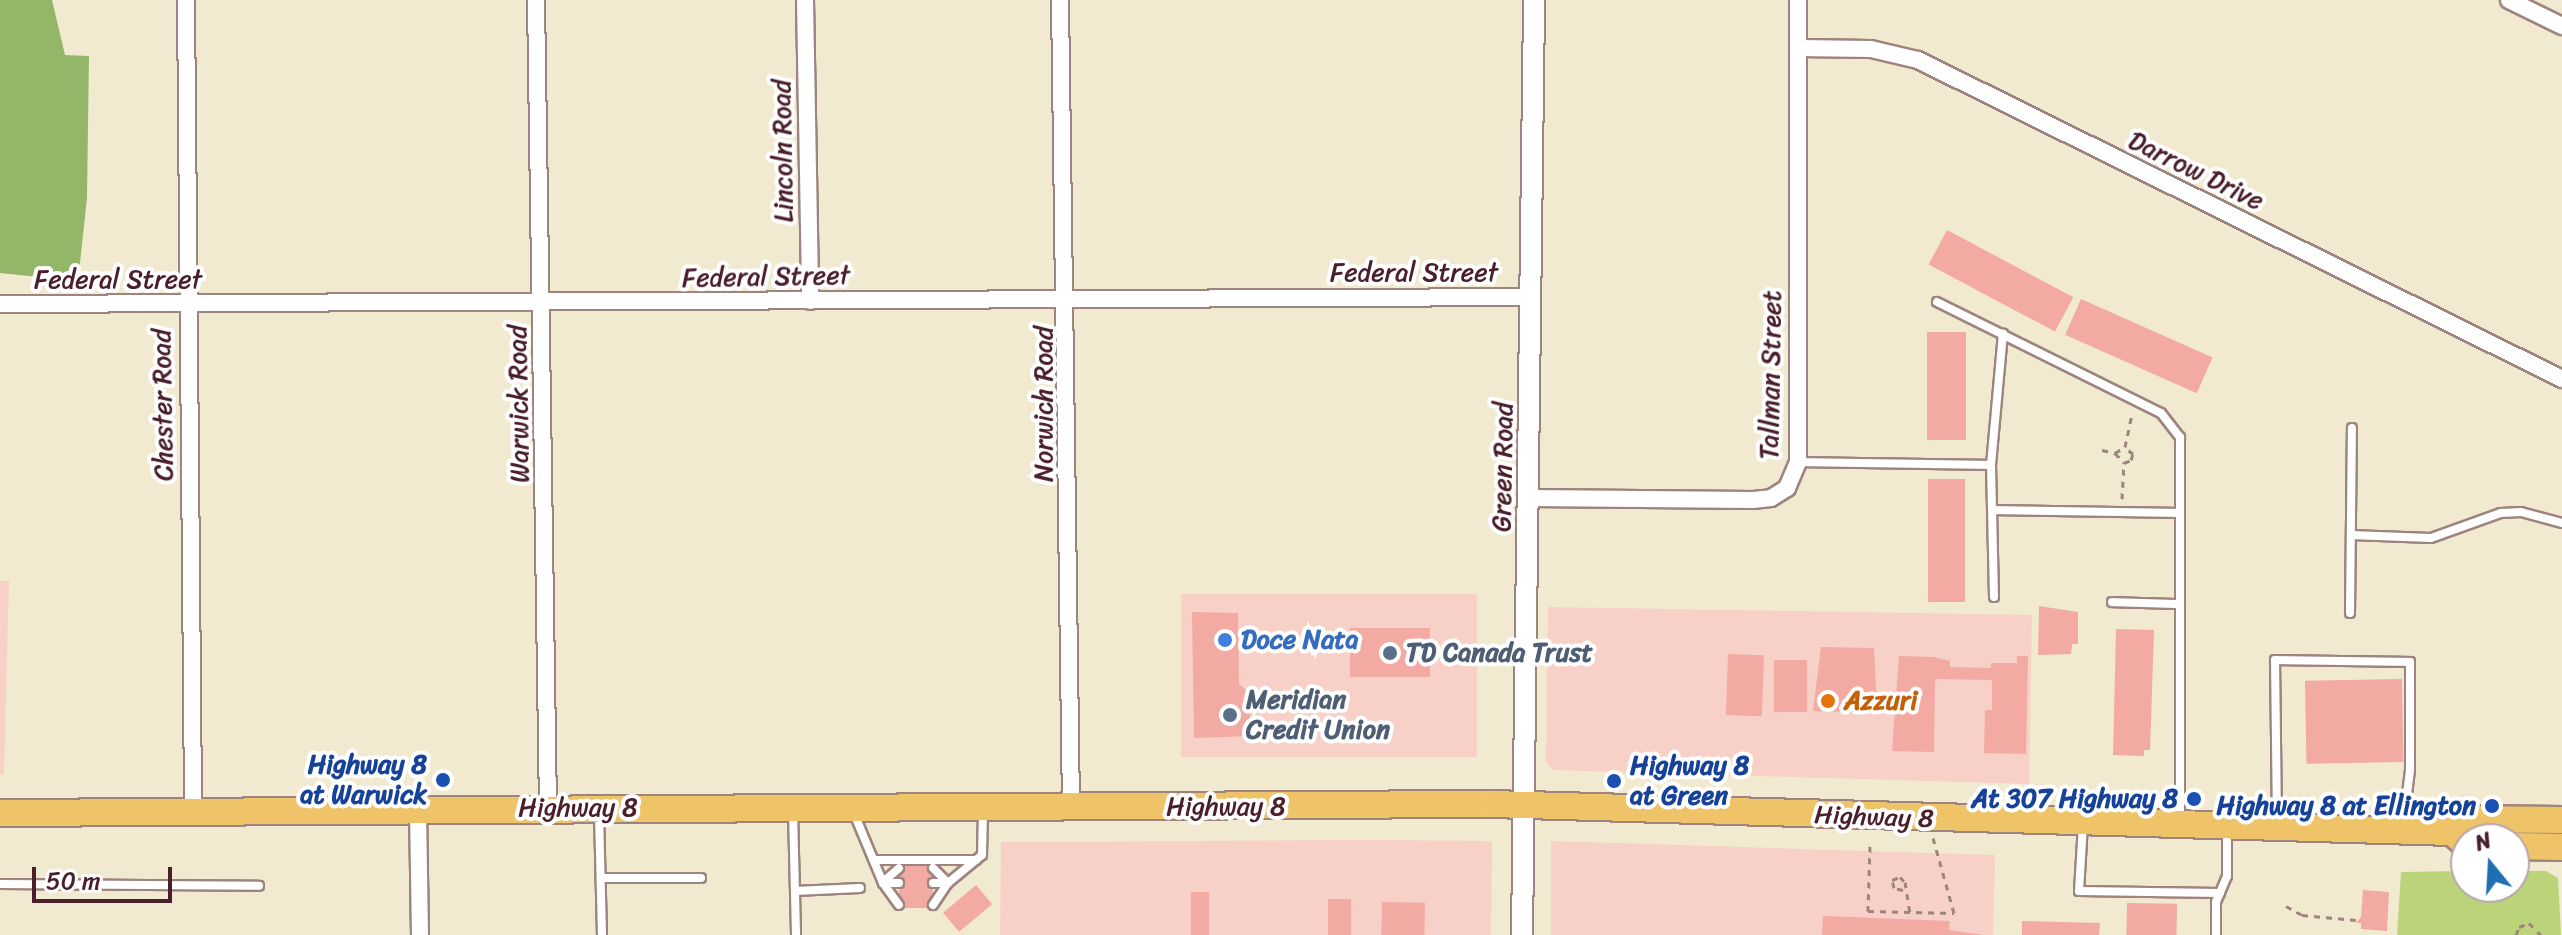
<!DOCTYPE html>
<html>
<head>
<meta charset="utf-8">
<style>
  body { margin:0 }
  #map { position:relative; width:2562px; height:935px; overflow:hidden; background:#f1ead1; font-family:Sriracha,sans-serif }
  div>[style] { position:absolute }
  [style*='--x'] { left:calc(var(--x)*1px); top:calc(var(--y)*1px); width:calc(var(--w)*1px); rotate:calc(var(--a)*1deg) }
  .built>* { inset:0; background:#f7d1c7; transform-origin:0 0 }
  .green>* { inset:0; background:#bbd479 }
  .forest>* { inset:0; background:#94b669 }
  .building>* { inset:0; background:#f2aaa2; transform-origin:0 0 }
  .path>* { height:3px; margin-top:-1.5px; transform-origin:0; background:repeating-linear-gradient(90deg,#9e847e 0 6px,transparent 0 12px) }
  .roads { filter:drop-shadow(2px 0 #9e847e) drop-shadow(-2px 0 #9e847e) drop-shadow(0 2px #9e847e) drop-shadow(0 -2px #9e847e) }
  .service>* { height:8px; margin:-4px; padding:0 4px; transform-origin:4px; border-radius:4px; background:#fff }
  .minor>* { height:16px; margin:-8px; padding:0 8px; transform-origin:8px; border-radius:8px; background:#fff }
  .tertiary>* { height:20px; margin:-10px; padding:0 10px; transform-origin:10px; border-radius:10px; background:#fff }
  .primary>* { height:26px; margin:-13px; padding:0 13px; transform-origin:13px; border-radius:13px; background:#efc469 }
  .dots>* { width:22px; height:22px; translate:-50% -50%; box-sizing:border-box; border:4px solid #fff; border-radius:50% }
  span { translate:-50% -50%; white-space:nowrap; text-align:center; line-height:1.15; -webkit-text-stroke:8px #fff; paint-order:stroke }
  .street-label { font-size:26px; color:#4a1f2b }
  .shop-label { font-size:26px; color:#366cbe; font-weight:700 }
  .left { translate:0 -50%; text-align:left }
  .service-label { font-size:26px; color:#4e5e75; font-weight:700 }
  .food-label { font-size:26px; color:#c56008; font-weight:700 }
  .transit-label { font-size:26px; color:#164399; font-weight:700 }
  .right { translate:-100% -50%; text-align:right }
  .north { position:absolute; left:2450px; top:823px; width:80px; height:80px; box-sizing:border-box; background:#fff; border:2px solid #b7a5aa; border-radius:50%; rotate:342deg; font-size:22px; font-weight:700; line-height:32px; text-align:center; color:#4a1f2b }
  .north::after { content:''; display:block; margin:auto; width:28px; height:36px; background:#1f6fb2; clip-path:polygon(50% 0,100% 100%,50% 72%,0 100%) }
  .scale { position:absolute; left:32px; top:867px; width:140px; height:36px; box-sizing:border-box; border:4px solid #4a1f2b; border-top:0; padding-left:10px; font-size:24px; line-height:28px; white-space:nowrap; color:#4a1f2b; -webkit-text-stroke:6px #fff; paint-order:stroke }
</style>
</head>
<body>
<div id="map">
  <div class="built">
    <i style="clip-path:polygon(0 581px,9px 581px,4px 775px,0 775px)"></i>
    <i style="left:1477px;top:594px;width:163px;height:296px;rotate:90deg"></i>
    <i style="clip-path:polygon(1548px 607px,2032px 615px,2029px 784px,1553px 770px,1546px 762px)"></i>
    <i style="clip-path:polygon(1367px 840px,1492px 841px,1491px 935px,1000px 935px,1001px 842px)"></i>
    <i style="clip-path:polygon(1551px 841px,1995px 855px,1993px 935px,1551px 935px)"></i>
  </div>
  <div class="green">
    <i style="clip-path:polygon(2466px 871px,2466px 887px,2514px 887px,2514px 871px,2546px 871px,2558px 878px,2561px 935px,2397px 935px,2401px 872px)"></i>
  </div>
  <div class="forest">
    <i style="clip-path:polygon(0 0,52px 0,65px 55px,89px 56px,87px 198px,78px 281px,0 273px)"></i>
  </div>
  <div class="building">
    <i style="left:1947px;top:230px;width:143px;height:39px;rotate:28deg"></i>
    <i style="left:2081px;top:299px;width:144px;height:39px;rotate:24deg"></i>
    <i style="left:1927px;top:332px;width:39px;height:108px"></i>
    <i style="left:1928px;top:479px;width:37px;height:123px"></i>
    <i style="clip-path:polygon(2039px 606px,2078px 612px,2078px 644px,2072px 644px,2071px 654px,2038px 655px)"></i>
    <i style="clip-path:polygon(1192px 612px,1238px 613px,1239px 684px,1250px 694px,1250px 736px,1194px 738px)"></i>
    <i style="left:1430px;top:628px;width:49px;height:80px;rotate:90deg"></i>
    <i style="clip-path:polygon(2116px 629px,2154px 630px,2150px 750px,2144px 750px,2144px 756px,2113px 755px)"></i>
    <i style="clip-path:polygon(1821px 647px,1874px 648px,1877px 713px,1813px 711px)"></i>
    <i style="left:1728px;top:654px;width:36px;height:61px;rotate:2deg"></i>
    <i style="clip-path:polygon(1899px 656px,1934px 657px,1950px 661px,1950px 667px,1991px 668px,1991px 663px,2017px 663px,2017px 656px,2028px 656px,2026px 754px,1984px 753px,1985px 710px,1992px 710px,1992px 680px,1935px 679px,1934px 752px,1892px 751px)"></i>
    <i style="left:1774px;top:660px;width:33px;height:52px"></i>
    <i style="left:2402px;top:679px;width:83px;height:97px;rotate:89deg"></i>
    <i style="left:899px;top:865px;width:34px;height:43px"></i>
    <i style="left:976px;top:885px;width:25px;height:43px;rotate:50deg"></i>
    <i style="clip-path:polygon(2363px 890px,2389px 892px,2387px 931px,2361px 929px,2361px 923px,2356px 923px,2361px 917px)"></i>
    <i style="left:1191px;top:892px;width:18px;height:43px"></i>
    <i style="left:1351px;top:899px;width:36px;height:23px;rotate:90deg"></i>
    <i style="left:1382px;top:902px;width:43px;height:33px;rotate:1deg"></i>
    <i style="left:2127px;top:903px;width:50px;height:32px;rotate:1deg"></i>
    <i style="clip-path:polygon(1823px 916px,1950px 921px,1949px 930px,1983px 935px,1822px 935px)"></i>
    <i style="clip-path:polygon(2022px 921px,2100px 923px,2099px 935px,2022px 935px)"></i>
  </div>
  <div class="path">
    <i style="--x:2102;--y:450;--w:13;--a:13"></i>
    <i style="--x:2115;--y:453;--w:12;--a:-31"></i>
    <i style="--x:2125;--y:447;--w:34;--a:-78"></i>
    <i style="--x:2115;--y:453;--w:13;--a:48"></i>
    <i style="--x:2124;--y:463;--w:8;--a:-23"></i>
    <i style="--x:2131;--y:460;--w:6;--a:-72"></i>
    <i style="--x:2133;--y:454;--w:11;--a:-139"></i>
    <i style="--x:2122;--y:499;--w:36;--a:-87"></i>
    <i style="--x:1870;--y:846;--w:65;--a:91.8"></i>
    <i style="--x:1868;--y:911;--w:86;--a:1.3"></i>
    <i style="--x:1954;--y:913;--w:78;--a:-105.6"></i>
    <i style="--x:1903;--y:890;--w:9;--a:-167"></i>
    <i style="--x:1894;--y:888;--w:8;--a:-104"></i>
    <i style="--x:1892;--y:880;--w:9;--a:-21"></i>
    <i style="--x:1900;--y:877;--w:7;--a:45"></i>
    <i style="--x:1905;--y:882;--w:30;--a:81"></i>
    <i style="--x:2286;--y:906;--w:18;--a:29"></i>
    <i style="--x:2302;--y:915;--w:54;--a:5.3"></i>
    <i style="--x:2516;--y:935;--w:9;--a:-69"></i>
    <i style="--x:2519;--y:927;--w:11;--a:-22"></i>
    <i style="--x:2529;--y:923;--w:17;--a:45"></i>
  </div>
  <div class="roads">
    <div class="service">
      <i style="--x:1937;--y:302;--w:250;--a:26.4"></i>
      <i style="--x:2161;--y:413;--w:31;--a:52"></i>
      <i style="--x:2180;--y:437;--w:385;--a:90"></i>
      <i style="--x:1798;--y:462;--w:193;--a:0.9"></i>
      <i style="--x:1993;--y:510;--w:185;--a:0.9"></i>
      <i style="--x:2351;--y:535;--w:80;--a:2.1"></i>
      <i style="--x:2431;--y:538;--w:74;--a:-19.7"></i>
      <i style="--x:2501;--y:513;--w:20;--a:-3"></i>
      <i style="--x:2521;--y:512;--w:42;--a:15"></i>
      <i style="--x:1994;--y:597;--w:132;--a:-91.3"></i>
      <i style="--x:1991;--y:465;--w:132;--a:-84.8"></i>
      <i style="--x:2112;--y:602;--w:68;--a:1.7"></i>
      <i style="--x:2350;--y:613;--w:185;--a:-89.4"></i>
      <i style="--x:793;--y:811;--w:124;--a:88.6"></i>
      <i style="--x:853;--y:811;--w:78;--a:67.4"></i>
      <i style="--x:883;--y:883;--w:16;--a:0"></i>
      <i style="--x:599;--y:813;--w:122;--a:88.6"></i>
      <i style="--x:2277;--y:822;--w:162;--a:-90.7"></i>
      <i style="--x:2275;--y:660;--w:135;--a:0.8"></i>
      <i style="--x:2410;--y:662;--w:108;--a:90"></i>
      <i style="--x:2410;--y:770;--w:56;--a:97.1"></i>
      <i style="--x:2083;--y:824;--w:67;--a:93.4"></i>
      <i style="--x:2079;--y:891;--w:141;--a:0.8"></i>
      <i style="--x:874;--y:860;--w:102;--a:0"></i>
      <i style="--x:933;--y:868;--w:21;--a:45"></i>
      <i style="--x:601;--y:878;--w:100;--a:0"></i>
      <i style="--x:883;--y:882;--w:21;--a:-41"></i>
      <i style="--x:883;--y:883;--w:27;--a:54"></i>
      <i style="--x:933;--y:883;--w:15;--a:0"></i>
      <i style="--x:948;--y:883;--w:44;--a:-39.5"></i>
      <i style="--x:982;--y:855;--w:44;--a:-88.7"></i>
      <i style="--x:0;--y:884;--w:259;--a:0.4"></i>
      <i style="--x:795;--y:891;--w:65;--a:-2.6"></i>
      <i style="--x:933;--y:905;--w:27;--a:-56"></i>
      <i style="--x:2216;--y:935;--w:33;--a:-90"></i>
      <i style="--x:2216;--y:902;--w:28;--a:-67"></i>
      <i style="--x:2227;--y:876;--w:47;--a:-90"></i>
    </div>
    <div class="minor">
      <i style="--x:186;--y:0;--w:809;--a:89.5"></i>
      <i style="--x:536;--y:0;--w:808;--a:89.15"></i>
      <i style="--x:805;--y:0;--w:301;--a:89"></i>
      <i style="--x:1060;--y:0;--w:809;--a:89.22"></i>
      <i style="--x:2509;--y:0;--w:59;--a:26.1"></i>
      <i style="--x:1798;--y:48;--w:73;--a:0.8"></i>
      <i style="--x:1871;--y:49;--w:48;--a:13.2"></i>
      <i style="--x:1918;--y:60;--w:719;--a:26.35"></i>
      <i style="--x:0;--y:304;--w:1532;--a:-0.26"></i>
      <i style="--x:1529;--y:498;--w:224;--a:0.5"></i>
      <i style="--x:1753;--y:500;--w:18;--a:-6"></i>
      <i style="--x:1771;--y:498;--w:19;--a:-32"></i>
      <i style="--x:1787;--y:488;--w:28;--a:-67"></i>
      <i style="--x:1798;--y:462;--w:462;--a:-90"></i>
      <i style="--x:418;--y:808;--w:127;--a:89.1"></i>
    </div>
    <div class="tertiary">
      <i style="--x:1522;--y:935;--w:935;--a:-89.26"></i>
    </div>
    <div class="primary">
      <i style="--x:0;--y:813;--w:1492;--a:-0.35"></i>
      <i style="--x:1492;--y:804;--w:960;--a:1.67"></i>
      <i style="--x:2452;--y:832;--w:18;--a:41"></i>
      <i style="--x:2452;--y:832;--w:19;--a:-43"></i>
      <i style="--x:2466;--y:819;--w:96;--a:0.6"></i>
      <i style="--x:2514;--y:846;--w:48;--a:1.2"></i>
    </div>
  </div>
  <div class="dots">
    <i style="left:1225px;top:640px;background:#3f7fe0"></i>
    <i style="left:1390px;top:653px;background:#5c6f8a"></i>
    <i style="left:1828px;top:701px;background:#e8710a"></i>
    <i style="left:1230px;top:715px;background:#5c6f8a"></i>
    <i style="left:443px;top:780px;background:#1a4fb4"></i>
    <i style="left:1614px;top:781px;background:#1a4fb4"></i>
    <i style="left:2194px;top:799px;background:#1a4fb4"></i>
    <i style="left:2492px;top:806px;background:#1a4fb4"></i>
  </div>
  <div class="street-label">
    <span style="left:783px;top:151px;rotate:-91deg">Lincoln Road</span>
    <span style="left:2196px;top:171px;rotate:26deg">Darrow Drive</span>
    <span style="left:1414px;top:273px">Federal Street</span>
    <span style="left:766px;top:277px;rotate:-1deg">Federal Street</span>
    <span style="left:118px;top:280px">Federal Street</span>
    <span style="left:1771px;top:375px;rotate:-89deg">Tallman Street</span>
    <span style="left:519px;top:404px;rotate:-91deg">Warwick Road</span>
    <span style="left:1044px;top:404px;rotate:-90deg">Norwich Road</span>
    <span style="left:163px;top:405px;rotate:-91deg">Chester Road</span>
    <span style="left:1503px;top:467px;rotate:-89deg">Green Road</span>
    <span style="left:1226px;top:807px">Highway 8</span>
    <span style="left:578px;top:808px">Highway 8</span>
    <span style="left:1874px;top:817px;rotate:2deg">Highway 8</span>
  </div>
  <div class="shop-label">
    <span class="left" style="left:1241px;top:640px">Doce Nata</span>
  </div>
  <div class="service-label">
    <span class="left" style="left:1406px;top:653px">TD Canada Trust</span>
    <span class="left" style="left:1246px;top:715px">Meridian<br>Credit Union</span>
  </div>
  <div class="food-label">
    <span class="left" style="left:1844px;top:701px">Azzuri</span>
  </div>
  <div class="transit-label">
    <span class="right" style="left:427px;top:780px">Highway 8<br>at Warwick</span>
    <span class="left" style="left:1630px;top:781px">Highway 8<br>at Green</span>
    <span class="right" style="left:2178px;top:799px">At 307 Highway 8</span>
    <span class="right" style="left:2476px;top:806px">Highway 8 at Ellington</span>
  </div>
  <div class="north">N</div>
  <div class="scale">50 m</div>
</div>
</body>
</html>
